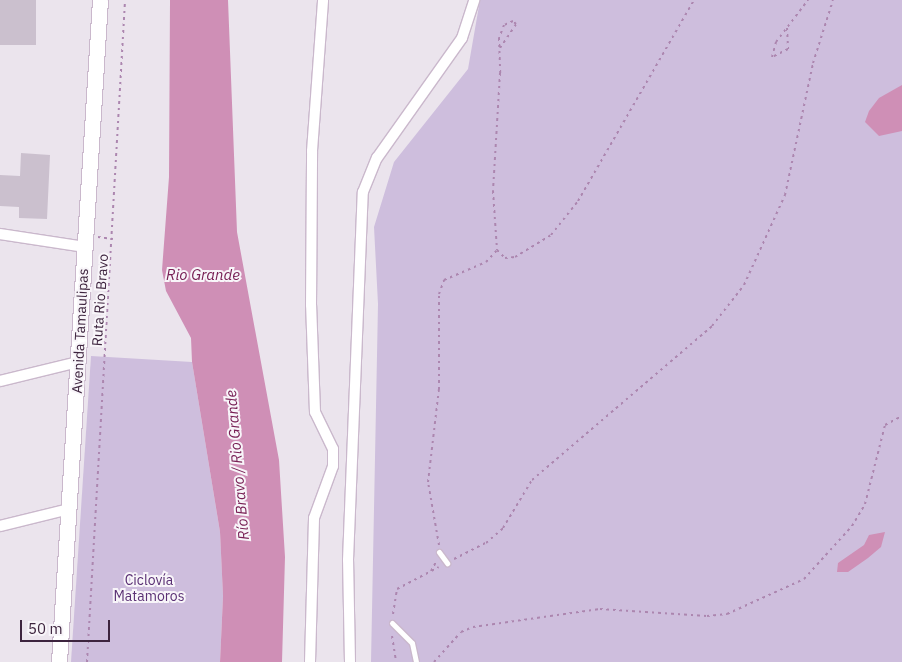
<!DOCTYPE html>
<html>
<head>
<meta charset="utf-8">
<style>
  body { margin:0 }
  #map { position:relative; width:902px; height:662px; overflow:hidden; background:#ebe4ed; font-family:"IBM Plex Sans",sans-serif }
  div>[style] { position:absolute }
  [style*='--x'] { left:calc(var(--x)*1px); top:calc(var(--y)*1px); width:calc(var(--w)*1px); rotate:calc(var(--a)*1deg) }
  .green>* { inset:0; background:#cebedd }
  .water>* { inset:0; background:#cf8fb6 }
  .building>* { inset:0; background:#cbc0ce; transform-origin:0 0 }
  .path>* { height:2px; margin-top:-1px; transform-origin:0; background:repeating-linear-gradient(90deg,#ac86af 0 2.5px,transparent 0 6.5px) }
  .roads { filter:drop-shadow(1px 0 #cab8cc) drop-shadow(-1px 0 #cab8cc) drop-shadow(0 1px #cab8cc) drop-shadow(0 -1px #cab8cc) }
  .lane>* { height:5px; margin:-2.5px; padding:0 2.5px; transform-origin:2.5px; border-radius:2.5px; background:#fff }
  .street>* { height:10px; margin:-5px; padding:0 5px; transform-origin:5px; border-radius:5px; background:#fff }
  .secondary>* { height:15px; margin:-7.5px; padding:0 7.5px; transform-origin:7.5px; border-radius:7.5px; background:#fff }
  span { translate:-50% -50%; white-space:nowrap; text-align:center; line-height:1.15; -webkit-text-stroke:4px #f8f5f9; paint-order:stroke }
  .street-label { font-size:14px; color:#3d243e }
  .park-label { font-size:14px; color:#5a3074 }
  .water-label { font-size:15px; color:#782055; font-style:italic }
  .scale { position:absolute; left:20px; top:620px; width:90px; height:22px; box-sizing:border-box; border:2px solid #3d243e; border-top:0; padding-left:6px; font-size:15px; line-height:18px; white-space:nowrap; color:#3d243e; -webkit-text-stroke:4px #f8f5f9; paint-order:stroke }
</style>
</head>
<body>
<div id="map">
  <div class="green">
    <i style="clip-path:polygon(480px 0,902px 0,902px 662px,371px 662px,378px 304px,374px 227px,394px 162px,468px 69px)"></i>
    <i style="clip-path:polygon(91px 356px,192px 362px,220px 532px,223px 596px,220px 662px,71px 662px)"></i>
  </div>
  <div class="water">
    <i style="clip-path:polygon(170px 0,228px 0,237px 232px,279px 460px,285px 557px,282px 662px,220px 662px,223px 596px,220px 532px,192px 362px,191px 338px,166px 291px,162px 270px,169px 177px)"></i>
    <i style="clip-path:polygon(902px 85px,902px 131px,879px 136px,865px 122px,869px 111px,879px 98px)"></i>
    <i style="clip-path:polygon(885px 532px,881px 547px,868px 558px,848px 572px,837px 572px,838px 563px,864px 545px,869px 535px)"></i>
  </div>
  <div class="building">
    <i style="left:0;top:0;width:36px;height:45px"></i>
    <i style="clip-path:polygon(21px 153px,50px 155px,47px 219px,19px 218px,19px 207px,0 206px,0 175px,20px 176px)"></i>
  </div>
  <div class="path">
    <i style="--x:787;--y:28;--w:21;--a:87"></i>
    <i style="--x:788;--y:49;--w:18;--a:153"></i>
    <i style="--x:772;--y:57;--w:16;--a:-75"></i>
    <i style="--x:776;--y:42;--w:53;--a:-52.7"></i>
    <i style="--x:500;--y:48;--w:29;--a:-56"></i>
    <i style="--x:516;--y:24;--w:4;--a:-135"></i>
    <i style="--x:513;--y:21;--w:10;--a:156"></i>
    <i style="--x:504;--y:25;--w:14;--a:111"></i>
    <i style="--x:499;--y:38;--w:35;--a:88"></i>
    <i style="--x:500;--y:73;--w:118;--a:93.4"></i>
    <i style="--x:493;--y:191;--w:59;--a:86.1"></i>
    <i style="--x:497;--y:250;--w:11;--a:45"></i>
    <i style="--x:505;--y:258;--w:10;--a:-6"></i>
    <i style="--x:515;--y:257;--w:42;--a:-31.4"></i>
    <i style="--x:551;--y:235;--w:43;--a:-51.5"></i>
    <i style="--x:578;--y:201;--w:232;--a:-60"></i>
    <i style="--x:98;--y:237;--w:15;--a:8"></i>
    <i style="--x:439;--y:545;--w:64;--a:-99.9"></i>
    <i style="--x:428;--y:482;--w:94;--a:-83.3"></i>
    <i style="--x:439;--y:389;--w:95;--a:-90"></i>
    <i style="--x:439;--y:294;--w:15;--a:-70"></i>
    <i style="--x:444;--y:280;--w:46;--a:-23.2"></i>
    <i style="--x:486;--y:262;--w:16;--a:-47"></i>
    <i style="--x:454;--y:559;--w:36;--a:-27"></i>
    <i style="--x:486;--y:543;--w:23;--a:-41"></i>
    <i style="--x:503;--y:528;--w:56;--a:-58.9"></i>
    <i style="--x:532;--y:480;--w:237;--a:-40.5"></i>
    <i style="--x:712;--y:326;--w:52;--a:-52"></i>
    <i style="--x:744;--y:285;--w:99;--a:-65.5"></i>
    <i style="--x:785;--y:195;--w:135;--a:-78"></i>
    <i style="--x:813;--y:63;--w:66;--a:-72.4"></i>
    <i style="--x:431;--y:571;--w:10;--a:-61"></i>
    <i style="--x:393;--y:614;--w:25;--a:-81"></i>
    <i style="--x:397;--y:589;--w:47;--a:-27.6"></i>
    <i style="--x:392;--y:636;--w:26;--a:81"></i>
    <i style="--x:87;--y:662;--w:663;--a:-86.71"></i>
    <i style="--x:434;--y:662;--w:40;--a:-48"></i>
    <i style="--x:461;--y:632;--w:13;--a:-23"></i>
    <i style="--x:473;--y:627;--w:128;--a:-8.1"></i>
    <i style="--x:600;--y:609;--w:107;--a:3.7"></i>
    <i style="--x:707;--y:616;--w:20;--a:-6"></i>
    <i style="--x:727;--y:614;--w:85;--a:-24.4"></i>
    <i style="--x:804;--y:579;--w:72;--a:-47.8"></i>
    <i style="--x:852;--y:526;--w:26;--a:-59"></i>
    <i style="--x:865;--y:504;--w:81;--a:-75.8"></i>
    <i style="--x:885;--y:425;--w:19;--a:-28"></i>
  </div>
  <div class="roads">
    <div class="lane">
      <i style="--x:439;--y:552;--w:14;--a:54"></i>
      <i style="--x:392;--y:623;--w:28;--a:45"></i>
      <i style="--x:412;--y:643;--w:19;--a:78"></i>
    </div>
    <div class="street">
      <i style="--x:0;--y:234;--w:86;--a:8.7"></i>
      <i style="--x:0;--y:381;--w:80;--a:-13.7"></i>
      <i style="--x:0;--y:526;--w:71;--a:-13.8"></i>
      <i style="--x:310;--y:662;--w:144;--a:-88.4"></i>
      <i style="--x:314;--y:518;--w:55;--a:-69.9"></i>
      <i style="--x:333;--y:466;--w:17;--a:-90"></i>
      <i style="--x:333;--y:449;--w:41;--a:-115.9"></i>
      <i style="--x:315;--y:412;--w:107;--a:-92.1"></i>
      <i style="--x:311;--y:305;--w:154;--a:-89.6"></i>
      <i style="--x:312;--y:151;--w:151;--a:-85.8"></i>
      <i style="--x:350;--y:662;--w:102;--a:-91.1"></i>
      <i style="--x:348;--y:560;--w:368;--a:-87.7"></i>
      <i style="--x:363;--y:192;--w:37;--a:-68"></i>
      <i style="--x:377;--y:158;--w:147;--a:-54.7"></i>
      <i style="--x:462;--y:38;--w:40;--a:-72"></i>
    </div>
    <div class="secondary">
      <i style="--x:59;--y:662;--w:663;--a:-86.46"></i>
    </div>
  </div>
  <div class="street-label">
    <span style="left:100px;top:300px;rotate:-86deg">Ruta Rio Bravo</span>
    <span style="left:80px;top:331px;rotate:-87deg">Avenida Tamaulipas</span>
  </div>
  <div class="park-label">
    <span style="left:149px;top:588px">Ciclovía<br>Matamoros</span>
  </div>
  <div class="water-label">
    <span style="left:203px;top:275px">Rio Grande</span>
    <span style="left:237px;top:465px;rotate:-95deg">Río Bravo / Rio Grande</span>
  </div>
  <div class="scale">50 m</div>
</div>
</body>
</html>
